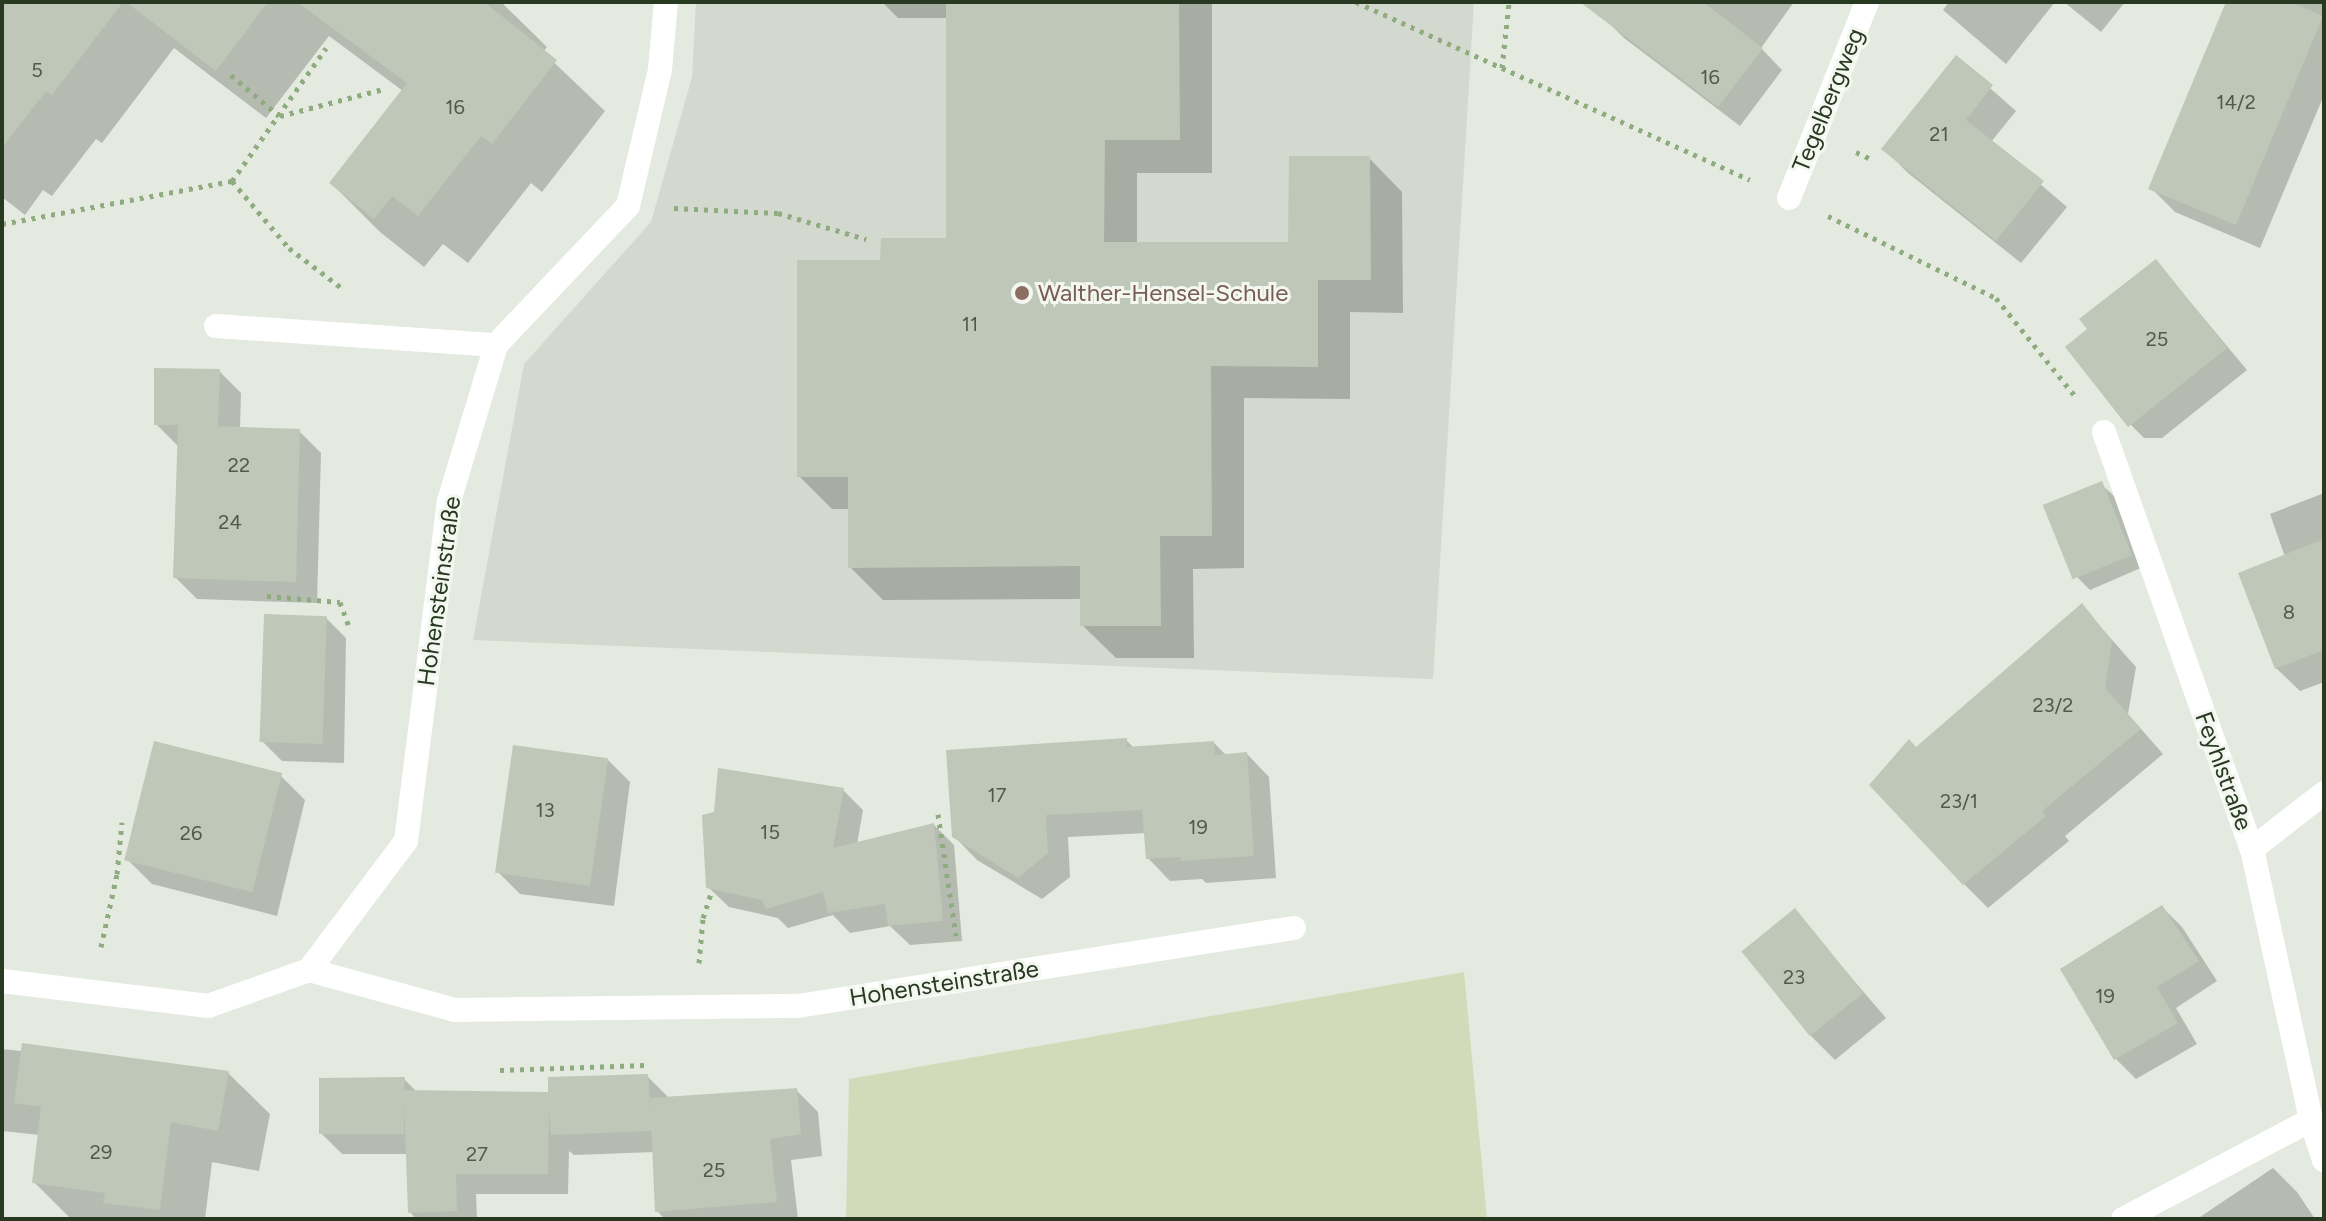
<!DOCTYPE html>
<html>
<head>
<meta charset="utf-8">
<style>
  body { margin:0 }
  #map { position:relative; width:2326px; height:1221px; overflow:hidden; background:#e4eadf; font-family:Figtree,sans-serif }
  div>[style] { position:absolute }
  [style*='--x'] { left:calc(var(--x)*1px); top:calc(var(--y)*1px); width:calc(var(--w)*1px); rotate:calc(var(--a)*1deg) }
  .built>* { inset:0; background:#d3d9ce }
  .green>* { inset:0; background:#d2dab9 }
  .shadow>* { inset:0; background:#0003 }
  .building>* { inset:0; background:#bec7b8; transform-origin:0 0 }
  .path>* { height:5px; margin-top:-2.5px; transform-origin:0; background:repeating-linear-gradient(90deg,#8fac81 0 4px,transparent 0 10px) }
  .lane>* { height:24px; margin:-12px; padding:0 12px; transform-origin:12px; border-radius:12px; background:#fff }
  .street>* { height:24px; margin:-12px; padding:0 12px; transform-origin:12px; border-radius:12px; background:#fff }
  .dots>* { width:22px; height:22px; translate:-50% -50%; box-sizing:border-box; border:4px solid #f3f7f0; border-radius:50% }
  span { translate:-50% -50%; white-space:nowrap; text-align:center; line-height:1.15; -webkit-text-stroke:6px #f3f7f0; paint-order:stroke }
  .number-label { font-size:20px; color:#4e5c47 }
  .number-label span { -webkit-text-stroke-width:0 }
  .street-label { font-size:24px; color:#283921 }
  .education-label { font-size:24px; color:#785e54 }
  .left { translate:0 -50%; text-align:left }
  .frame { position:absolute; inset:0; border:4px solid #283921; pointer-events:none }
</style>
</head>
<body>
<div id="map">
  <div class="built">
    <i style="clip-path:polygon(696px 2px,1474px 2px,1433px 679px,473px 640px,524px 364px,651px 222px,692px 77px)"></i>
  </div>
  <div class="green">
    <i style="clip-path:polygon(1464px 972px,1487px 1219px,846px 1219px,849px 1079px)"></i>
  </div>
  <div class="shadow">
    <i style="clip-path:polygon(2px 2px,501px 2px,547px 47px,543px 52px,605px 111px,542px 192px,531px 183px,468px 263px,443px 244px,424px 267px,380px 232px,331px 183px,403px 91px,329px 36px,266px 118px,174px 48px,102px 143px,96px 139px,52px 196px,43px 190px,25px 215px,2px 197px)"></i>
    <i style="clip-path:polygon(882px 2px,1212px 2px,1212px 173px,1137px 173px,1137px 244px,1290px 244px,1369px 158px,1402px 192px,1403px 313px,1350px 312px,1350px 399px,1244px 398px,1244px 568px,1193px 569px,1194px 658px,1116px 658px,1082px 625px,1082px 599px,883px 600px,850px 567px,850px 509px,832px 509px,799px 476px,882px 262px,948px 240px,948px 18px,898px 18px)"></i>
    <i style="clip-path:polygon(1615px 2px,1794px 2px,1761px 48px,1782px 70px,1740px 126px,1624px 38px,1603px 17px)"></i>
    <i style="clip-path:polygon(1949px 2px,2055px 2px,2006px 64px,1943px 10px)"></i>
    <i style="clip-path:polygon(2064px 2px,2125px 2px,2101px 32px)"></i>
    <i style="clip-path:polygon(2228px 2px,2324px 2px,2324px 95px,2260px 248px,2175px 212px,2151px 188px)"></i>
    <i style="clip-path:polygon(1956px 58px,2016px 111px,1991px 142px,2067px 207px,2021px 263px,1908px 173px,1884px 149px)"></i>
    <i style="clip-path:polygon(2156px 261px,2247px 370px,2162px 438px,2144px 438px,2122px 416px,2090px 330px)"></i>
    <i style="clip-path:polygon(219px 371px,241px 393px,240px 429px,299px 431px,321px 453px,317px 603px,197px 599px,175px 577px,179px 447px,156px 424px)"></i>
    <i style="clip-path:polygon(2101px 484px,2114px 496px,2143px 567px,2090px 590px,2078px 578px)"></i>
    <i style="clip-path:polygon(2324px 493px,2324px 682px,2300px 691px,2276px 668px,2285px 557px,2270px 514px)"></i>
    <i style="clip-path:polygon(2082px 606px,2136px 667px,2128px 714px,2163px 754px,2065px 836px,2069px 841px,1988px 908px,1964px 884px)"></i>
    <i style="clip-path:polygon(326px 618px,346px 638px,344px 763px,282px 761px,263px 742px)"></i>
    <i style="clip-path:polygon(1126px 740px,1134px 748px,1214px 743px,1227px 756px,1247px 754px,1269px 777px,1276px 878px,1206px 883px,1202px 879px,1170px 881px,1148px 858px,1146px 833px,1068px 837px,1070px 877px,1042px 899px,977px 860px,954px 836px)"></i>
    <i style="clip-path:polygon(608px 760px,630px 782px,614px 906px,520px 894px,498px 872px)"></i>
    <i style="clip-path:polygon(281px 776px,305px 800px,277px 916px,152px 884px,128px 860px)"></i>
    <i style="clip-path:polygon(843px 790px,863px 810px,857px 844px,934px 825px,954px 845px,962px 941px,910px 945px,890px 926px,850px 933px,833px 915px,788px 928px,778px 918px,729px 907px,708px 887px)"></i>
    <i style="clip-path:polygon(2162px 907px,2182px 927px,2217px 981px,2176px 1008px,2197px 1044px,2136px 1079px,2116px 1059px,2063px 969px)"></i>
    <i style="clip-path:polygon(1794px 911px,1886px 1018px,1835px 1060px,1811px 1036px,1744px 952px)"></i>
    <i style="clip-path:polygon(2px 1049px,228px 1073px,270px 1114px,259px 1171px,212px 1162px,205px 1219px,71px 1219px,34px 1182px,40px 1135px,2px 1131px)"></i>
    <i style="clip-path:polygon(647px 1076px,668px 1097px,796px 1090px,818px 1112px,822px 1156px,791px 1160px,798px 1219px,665px 1219px,657px 1211px,655px 1152px,574px 1155px,569px 1151px,568px 1194px,476px 1194px,477px 1219px,416px 1219px,410px 1212px,408px 1154px,342px 1154px,321px 1133px,404px 1079px,417px 1092px,550px 1094px)"></i>
    <i style="clip-path:polygon(2273px 1168px,2297px 1192px,2315px 1219px,2197px 1219px)"></i>
  </div>
  <div class="building">
    <i style="clip-path:polygon(2px 2px,123px 2px,52px 95px,46px 91px,2px 148px)"></i>
    <i style="clip-path:polygon(126px 2px,268px 2px,216px 71px)"></i>
    <i style="clip-path:polygon(297px 2px,484px 2px,557px 60px,492px 144px,481px 136px,418px 216px,392px 196px,374px 219px,329px 183px,407px 83px)"></i>
    <i style="clip-path:polygon(946px 2px,1179px 2px,1180px 140px,1105px 140px,1104px 242px,1288px 242px,1289px 156px,1370px 156px,1371px 280px,1318px 280px,1318px 367px,1211px 366px,1212px 536px,1160px 536px,1161px 626px,1080px 626px,1080px 566px,848px 568px,848px 477px,797px 477px,797px 260px,880px 260px,881px 238px,946px 238px)"></i>
    <i style="clip-path:polygon(1580px 2px,1703px 2px,1763px 48px,1718px 107px)"></i>
    <i style="clip-path:polygon(2226px 2px,2290px 2px,2323px 16px,2236px 225px,2148px 189px)"></i>
    <i style="clip-path:polygon(1956px 55px,1993px 85px,1966px 120px,2044px 181px,1996px 241px,1881px 149px)"></i>
    <i style="clip-path:polygon(2156px 259px,2227px 348px,2128px 427px,2065px 347px,2087px 329px,2079px 319px)"></i>
    <i style="clip-path:polygon(154px 368px,220px 369px,218px 426px,214px 426px,300px 429px,296px 582px,173px 578px,178px 425px,154px 425px)"></i>
    <i style="left:2102px;top:481px;width:80px;height:64px;rotate:68deg"></i>
    <i style="clip-path:polygon(2324px 539px,2324px 650px,2275px 669px,2238px 573px)"></i>
    <i style="clip-path:polygon(2082px 603px,2112px 641px,2105px 688px,2141px 729px,2042px 811px,2046px 816px,1963px 885px,1869px 785px,1909px 739px,1916px 747px)"></i>
    <i style="left:264px;top:614px;width:63px;height:128px;rotate:2deg"></i>
    <i style="clip-path:polygon(1127px 738px,1127px 747px,1214px 741px,1215px 755px,1247px 752px,1254px 856px,1181px 861px,1181px 857px,1146px 859px,1142px 810px,1046px 815px,1048px 853px,1018px 878px,952px 837px,946px 750px)"></i>
    <i style="left:154px;top:741px;width:132px;height:123px;rotate:14deg"></i>
    <i style="left:513px;top:745px;width:96px;height:129px;rotate:8deg"></i>
    <i style="clip-path:polygon(718px 768px,844px 788px,833px 848px,934px 823px,943px 921px,888px 926px,885px 904px,828px 913px,823px 892px,766px 909px,762px 900px,706px 888px,702px 815px,714px 812px)"></i>
    <i style="clip-path:polygon(2162px 905px,2199px 961px,2157px 987px,2178px 1023px,2114px 1060px,2060px 969px)"></i>
    <i style="left:1795px;top:908px;width:109px;height:69px;rotate:51deg"></i>
    <i style="clip-path:polygon(22px 1043px,229px 1071px,218px 1131px,171px 1122px,160px 1210px,103px 1203px,105px 1193px,32px 1183px,41px 1107px,14px 1103px)"></i>
    <i style="clip-path:polygon(648px 1074px,652px 1131px,551px 1135px,549px 1112px,548px 1174px,456px 1174px,457px 1211px,408px 1213px,404px 1099px,404px 1134px,319px 1134px,319px 1078px,405px 1077px,404px 1090px,548px 1092px,548px 1077px)"></i>
    <i style="clip-path:polygon(797px 1088px,801px 1134px,770px 1139px,777px 1202px,655px 1212px,650px 1098px)"></i>
  </div>
  <div class="path">
    <i style="--x:1356;--y:2;--w:432;--a:24.3"></i>
    <i style="--x:1502;--y:68;--w:66;--a:-83.9"></i>
    <i style="--x:231;--y:75;--w:63;--a:40.5"></i>
    <i style="--x:280;--y:116;--w:107;--a:-14.6"></i>
    <i style="--x:1856;--y:152;--w:17;--a:25"></i>
    <i style="--x:232;--y:181;--w:163;--a:-54.7"></i>
    <i style="--x:674;--y:208;--w:104;--a:2.8"></i>
    <i style="--x:778;--y:213;--w:92;--a:16.5"></i>
    <i style="--x:1828;--y:216;--w:187;--a:26"></i>
    <i style="--x:1996;--y:298;--w:127;--a:51.1"></i>
    <i style="--x:2;--y:224;--w:234;--a:-10.6"></i>
    <i style="--x:232;--y:181;--w:88;--a:49.6"></i>
    <i style="--x:289;--y:248;--w:68;--a:37.2"></i>
    <i style="--x:267;--y:596;--w:73;--a:4.7"></i>
    <i style="--x:340;--y:602;--w:27;--a:70"></i>
    <i style="--x:938;--y:814;--w:123;--a:81.6"></i>
    <i style="--x:101;--y:947;--w:75;--a:-77.6"></i>
    <i style="--x:117;--y:874;--w:52;--a:-84.5"></i>
    <i style="--x:699;--y:963;--w:45;--a:-84.9"></i>
    <i style="--x:703;--y:918;--w:29;--a:-72"></i>
    <i style="--x:500;--y:1070;--w:145;--a:-2"></i>
  </div>
  <div class="lane">
    <i style="--x:216;--y:326;--w:281;--a:3.9"></i>
  </div>
  <div class="street">
    <i style="--x:1789;--y:198;--w:211;--a:-68.3"></i>
    <i style="--x:2104;--y:432;--w:442;--a:70.5"></i>
    <i style="--x:2252;--y:849;--w:277;--a:77.7"></i>
    <i style="--x:2311;--y:1120;--w:42;--a:72"></i>
    <i style="--x:2252;--y:849;--w:91;--a:-37.9"></i>
    <i style="--x:309;--y:970;--w:161;--a:-53.1"></i>
    <i style="--x:406;--y:841;--w:343;--a:-82.8"></i>
    <i style="--x:449;--y:501;--w:163;--a:-73.2"></i>
    <i style="--x:496;--y:345;--w:192;--a:-46.5"></i>
    <i style="--x:628;--y:206;--w:140;--a:-76.8"></i>
    <i style="--x:660;--y:70;--w:68;--a:-85"></i>
    <i style="--x:2;--y:981;--w:208;--a:6.9"></i>
    <i style="--x:208;--y:1006;--w:107;--a:-19.6"></i>
    <i style="--x:309;--y:970;--w:151;--a:15.3"></i>
    <i style="--x:455;--y:1010;--w:343;--a:-0.7"></i>
    <i style="--x:798;--y:1006;--w:502;--a:-8.94"></i>
    <i style="--x:2123;--y:1219;--w:212;--a:-27.8"></i>
  </div>
  <div class="dots">
    <i style="left:1022px;top:293px;background:#8d6e63"></i>
  </div>
  <div class="number-label">
    <span style="left:37px;top:70px">5</span>
    <span style="left:1710px;top:77px">16</span>
    <span style="left:2236px;top:102px">14/2</span>
    <span style="left:455px;top:107px">16</span>
    <span style="left:1939px;top:134px">21</span>
    <span style="left:970px;top:324px">11</span>
    <span style="left:2157px;top:339px">25</span>
    <span style="left:239px;top:465px">22</span>
    <span style="left:230px;top:522px">24</span>
    <span style="left:2289px;top:612px">8</span>
    <span style="left:2053px;top:705px">23/2</span>
    <span style="left:997px;top:795px">17</span>
    <span style="left:1959px;top:801px">23/1</span>
    <span style="left:545px;top:810px">13</span>
    <span style="left:1198px;top:827px">19</span>
    <span style="left:770px;top:832px">15</span>
    <span style="left:191px;top:833px">26</span>
    <span style="left:1794px;top:977px">23</span>
    <span style="left:2105px;top:996px">19</span>
    <span style="left:101px;top:1152px">29</span>
    <span style="left:477px;top:1154px">27</span>
    <span style="left:714px;top:1170px">25</span>
  </div>
  <div class="street-label">
    <span style="left:1828px;top:100px;rotate:-68deg">Tegelbergweg</span>
    <span style="left:439px;top:591px;rotate:-82deg">Hohensteinstraße</span>
    <span style="left:2224px;top:771px;rotate:70deg">Feyhlstraße</span>
    <span style="left:944px;top:983px;rotate:-9deg">Hohensteinstraße</span>
  </div>
  <div class="education-label">
    <span class="left" style="left:1038px;top:293px">Walther-Hensel-Schule</span>
  </div>
  <div class="frame"></div>
</div>
</body>
</html>
